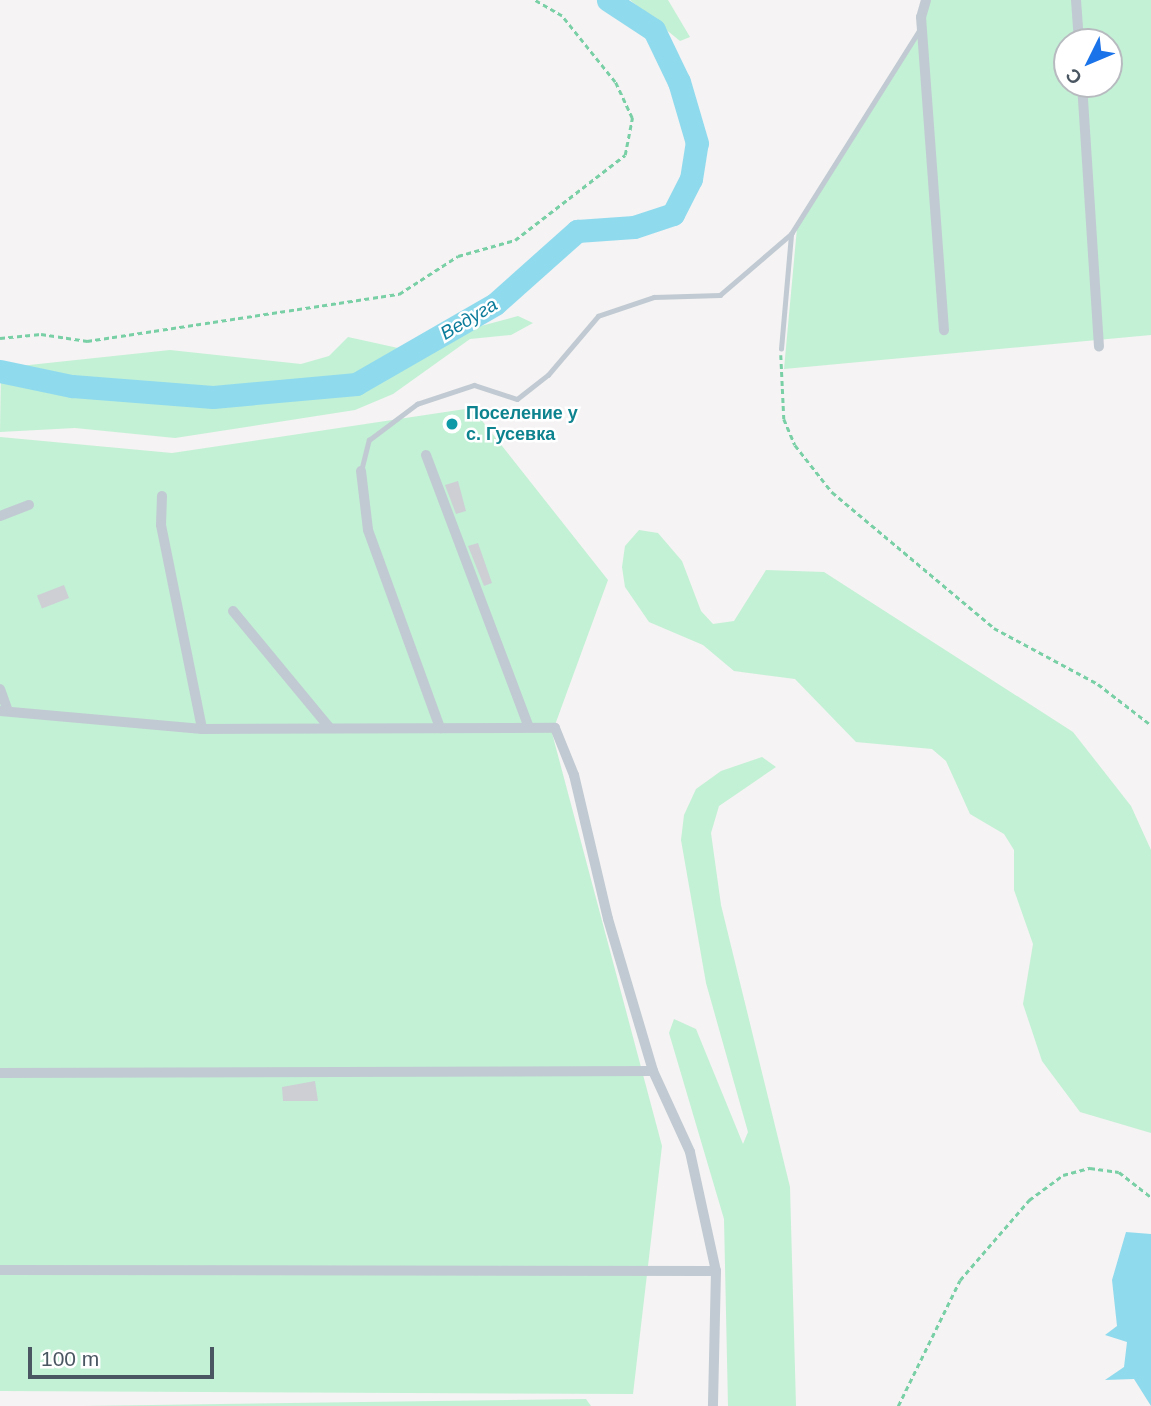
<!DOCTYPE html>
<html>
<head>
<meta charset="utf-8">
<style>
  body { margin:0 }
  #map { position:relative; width:1151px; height:1406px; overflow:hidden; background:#f5f3f3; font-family:Helvetica,sans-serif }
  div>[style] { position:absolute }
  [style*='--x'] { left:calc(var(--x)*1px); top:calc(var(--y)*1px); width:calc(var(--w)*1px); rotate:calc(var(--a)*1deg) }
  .green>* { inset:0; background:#c3f1d5 }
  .water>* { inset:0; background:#90daee }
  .river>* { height:23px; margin:-11.5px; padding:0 11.5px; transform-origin:11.5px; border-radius:11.5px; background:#90daee }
  .building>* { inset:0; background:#cdcfd5; transform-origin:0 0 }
  .path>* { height:2.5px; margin-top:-1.25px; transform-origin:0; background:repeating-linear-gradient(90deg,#7ad0a6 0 5px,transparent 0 8.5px) }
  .service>* { height:4.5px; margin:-2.25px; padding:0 2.25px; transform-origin:2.25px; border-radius:2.25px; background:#c1cad2 }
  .minor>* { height:10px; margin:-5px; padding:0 5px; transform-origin:5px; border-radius:5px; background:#c1cad2 }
  .dots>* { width:19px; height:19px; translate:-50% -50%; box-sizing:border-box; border:4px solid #fff; border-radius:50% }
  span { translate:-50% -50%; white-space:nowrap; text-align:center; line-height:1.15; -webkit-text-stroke:5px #fff; paint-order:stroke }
  .culture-label { font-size:18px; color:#0d838f; font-weight:700 }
  .left { translate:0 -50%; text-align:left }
  .water-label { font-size:19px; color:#0c7c9b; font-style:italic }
  .north { position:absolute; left:1053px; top:28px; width:70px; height:70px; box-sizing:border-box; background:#fff; border:2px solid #b7bbc0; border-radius:50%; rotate:227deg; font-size:19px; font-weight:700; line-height:28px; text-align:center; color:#4a5661 }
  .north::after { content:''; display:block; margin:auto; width:24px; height:32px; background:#1a73e8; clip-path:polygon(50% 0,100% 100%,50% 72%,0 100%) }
  .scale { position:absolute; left:28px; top:1347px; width:186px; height:32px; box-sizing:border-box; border:4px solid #4a5661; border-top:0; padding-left:9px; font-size:21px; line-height:24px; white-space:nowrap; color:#4a5661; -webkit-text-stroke:5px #fff; paint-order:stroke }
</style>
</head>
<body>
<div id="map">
  <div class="green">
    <i style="clip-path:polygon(630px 0,668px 0,690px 37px,680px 41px)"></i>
    <i style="clip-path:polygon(evenodd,928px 0,1151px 0,1151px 335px,784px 369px,797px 228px,923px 22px,928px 0,1067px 42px,1109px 42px,1109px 84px,1067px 84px,1067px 42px)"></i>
    <i style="clip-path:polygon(518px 316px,533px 323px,511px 335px,470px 339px,393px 394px,355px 410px,175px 438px,75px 428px,0 432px,1px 368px,170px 350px,301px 364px,329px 356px,348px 337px,398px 348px)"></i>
    <i style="clip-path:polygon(472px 408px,608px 580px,552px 733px,662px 1146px,633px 1394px,0 1391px,0 437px,172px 453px)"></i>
    <i style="clip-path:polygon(639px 530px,658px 533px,682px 561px,701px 611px,713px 624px,734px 621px,766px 570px,824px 572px,1073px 732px,1131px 806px,1151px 850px,1151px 1133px,1080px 1112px,1042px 1061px,1023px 1004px,1033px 944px,1014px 890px,1014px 850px,1004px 834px,970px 814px,946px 761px,932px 749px,856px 742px,795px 679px,734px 671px,703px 645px,649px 622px,625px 587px,622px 567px,625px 546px)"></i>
    <i style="clip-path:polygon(762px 757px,776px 767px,719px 806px,711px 833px,721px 905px,790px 1187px,796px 1406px,728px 1406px,724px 1219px,669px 1033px,674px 1019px,696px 1029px,743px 1144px,748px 1132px,706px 983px,681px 840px,684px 815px,696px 789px,721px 771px)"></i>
    <i style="clip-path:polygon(586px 1399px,591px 1406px,83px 1406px)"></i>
  </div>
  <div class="water">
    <i style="clip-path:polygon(1126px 1232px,1151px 1234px,1151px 1406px,1134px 1379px,1105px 1380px,1124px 1367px,1127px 1342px,1105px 1335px,1117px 1326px,1112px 1280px)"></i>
  </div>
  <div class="river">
    <i style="--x:0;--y:371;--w:74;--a:11.8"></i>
    <i style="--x:72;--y:386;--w:141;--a:4.5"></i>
    <i style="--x:213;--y:397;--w:144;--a:-5.2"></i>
    <i style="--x:356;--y:384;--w:160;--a:-29.9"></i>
    <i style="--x:495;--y:304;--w:110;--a:-41.7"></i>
    <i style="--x:577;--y:231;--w:57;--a:-4"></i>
    <i style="--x:634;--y:227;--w:41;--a:-18.4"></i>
    <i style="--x:673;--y:214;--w:39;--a:-63"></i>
    <i style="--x:691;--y:179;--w:36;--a:-81"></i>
    <i style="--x:697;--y:143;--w:64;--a:-106.4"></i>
    <i style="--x:679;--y:82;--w:58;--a:-115.7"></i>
    <i style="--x:654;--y:30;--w:55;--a:-146.9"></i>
  </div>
  <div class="building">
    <i style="clip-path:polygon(458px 481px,466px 511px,456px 514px,445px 485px)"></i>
    <i style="clip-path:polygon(478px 543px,492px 583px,484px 586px,468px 546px)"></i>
    <i style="left:64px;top:585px;width:14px;height:29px;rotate:69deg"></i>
    <i style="clip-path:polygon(315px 1081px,318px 1101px,283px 1101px,282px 1087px)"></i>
  </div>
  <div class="path">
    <i style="--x:0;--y:338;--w:41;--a:-5.6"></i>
    <i style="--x:41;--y:334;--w:47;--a:8.7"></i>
    <i style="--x:87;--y:341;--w:316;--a:-8.6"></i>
    <i style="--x:399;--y:294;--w:70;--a:-32.8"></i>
    <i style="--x:458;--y:256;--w:59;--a:-15.7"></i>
    <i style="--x:515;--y:240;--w:139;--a:-37.7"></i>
    <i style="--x:625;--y:155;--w:38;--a:-79"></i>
    <i style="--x:632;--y:118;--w:40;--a:-115"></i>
    <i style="--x:615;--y:82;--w:85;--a:-128.8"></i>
    <i style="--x:562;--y:16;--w:32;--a:-150"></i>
    <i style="--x:781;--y:355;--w:64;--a:87.3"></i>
    <i style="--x:784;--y:419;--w:28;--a:67"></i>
    <i style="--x:795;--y:445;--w:60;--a:51.8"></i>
    <i style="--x:832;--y:492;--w:212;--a:40"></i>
    <i style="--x:994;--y:628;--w:118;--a:28.3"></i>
    <i style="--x:1098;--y:684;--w:67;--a:37.7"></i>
    <i style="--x:898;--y:1406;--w:140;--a:-63.8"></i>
    <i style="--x:960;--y:1280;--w:106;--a:-49.2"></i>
    <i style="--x:1029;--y:1200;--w:42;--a:-36.3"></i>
    <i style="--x:1063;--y:1175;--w:28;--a:-15"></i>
    <i style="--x:1090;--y:1168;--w:29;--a:8"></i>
    <i style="--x:1119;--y:1172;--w:41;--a:38"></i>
  </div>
  <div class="service">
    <i style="--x:781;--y:349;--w:115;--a:-85"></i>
    <i style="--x:791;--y:234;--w:240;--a:-57.8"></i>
    <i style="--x:361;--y:471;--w:32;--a:-76"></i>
    <i style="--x:369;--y:440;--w:60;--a:-36.9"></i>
    <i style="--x:417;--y:404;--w:60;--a:-18.4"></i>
    <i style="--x:474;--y:385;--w:45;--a:18"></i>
    <i style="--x:517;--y:399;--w:39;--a:-38"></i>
    <i style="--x:548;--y:375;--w:77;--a:-49.7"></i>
    <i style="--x:598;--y:316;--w:59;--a:-18.7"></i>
    <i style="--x:654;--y:297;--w:66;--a:-1.7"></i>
    <i style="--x:720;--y:295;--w:94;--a:-40.7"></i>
  </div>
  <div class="minor">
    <i style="--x:926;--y:0;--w:18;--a:106"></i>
    <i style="--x:921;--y:17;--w:314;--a:85.8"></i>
    <i style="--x:1076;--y:0;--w:42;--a:85.9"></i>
    <i style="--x:1082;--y:84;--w:263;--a:86.3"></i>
    <i style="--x:426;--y:455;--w:291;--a:69.3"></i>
    <i style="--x:361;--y:471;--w:59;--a:83.2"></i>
    <i style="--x:368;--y:530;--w:211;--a:70"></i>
    <i style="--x:162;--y:496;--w:29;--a:92"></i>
    <i style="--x:161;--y:525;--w:208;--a:78.6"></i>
    <i style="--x:0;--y:516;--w:31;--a:-21"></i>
    <i style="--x:233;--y:611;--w:151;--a:50.4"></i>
    <i style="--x:0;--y:689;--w:23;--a:70"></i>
    <i style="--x:0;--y:711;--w:203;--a:5.1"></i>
    <i style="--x:202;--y:729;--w:353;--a:-0.2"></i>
    <i style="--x:555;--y:728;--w:51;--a:68"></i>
    <i style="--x:574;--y:775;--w:148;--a:76.7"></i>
    <i style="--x:608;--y:919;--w:159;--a:73.5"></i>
    <i style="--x:653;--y:1071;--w:89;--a:65.4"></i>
    <i style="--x:690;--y:1152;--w:122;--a:77.7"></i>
    <i style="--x:716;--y:1271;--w:135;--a:91.3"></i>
    <i style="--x:0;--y:1073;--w:653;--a:-0.18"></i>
    <i style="--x:0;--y:1270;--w:716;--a:0.08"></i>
  </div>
  <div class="dots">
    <i style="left:452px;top:424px;background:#0f9aa8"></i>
  </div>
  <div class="culture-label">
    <span class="left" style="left:466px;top:424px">Поселение у<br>с. Гусевка</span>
  </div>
  <div class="water-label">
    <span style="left:469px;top:319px;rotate:-31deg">Ведуга</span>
  </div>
  <div class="north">С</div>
  <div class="scale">100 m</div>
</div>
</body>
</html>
